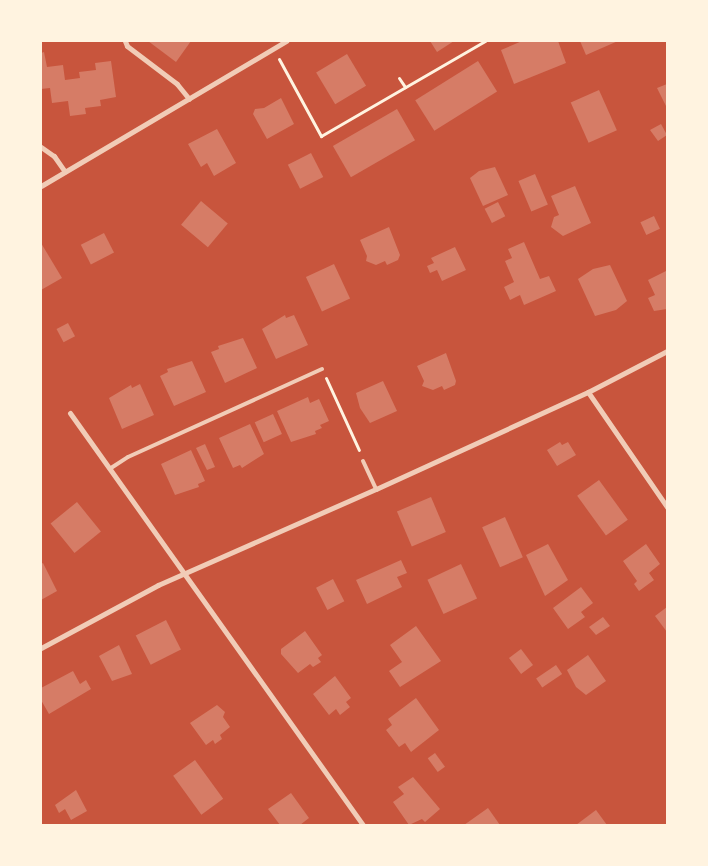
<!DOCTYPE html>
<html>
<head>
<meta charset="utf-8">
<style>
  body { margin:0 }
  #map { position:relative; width:708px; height:866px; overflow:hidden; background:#c8553d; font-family:"IBM Plex Sans",sans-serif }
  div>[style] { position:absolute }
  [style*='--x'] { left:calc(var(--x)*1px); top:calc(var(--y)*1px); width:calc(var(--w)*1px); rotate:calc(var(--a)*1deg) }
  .building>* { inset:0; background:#d67c66; transform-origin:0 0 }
  .path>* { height:3px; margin:-1.5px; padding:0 1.5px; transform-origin:1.5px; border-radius:1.5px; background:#fff3e0 }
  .service>* { height:4px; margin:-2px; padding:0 2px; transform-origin:2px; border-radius:2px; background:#f1ccb7 }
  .minor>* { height:5px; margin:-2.5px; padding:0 2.5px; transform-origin:2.5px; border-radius:2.5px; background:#f1ccb7 }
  span { translate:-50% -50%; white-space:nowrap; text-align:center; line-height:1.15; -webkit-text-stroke:5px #fff3e0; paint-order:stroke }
  .frame { position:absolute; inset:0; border:42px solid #fff3e0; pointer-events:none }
</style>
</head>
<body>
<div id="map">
  <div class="building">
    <i style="clip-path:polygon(148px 41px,191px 41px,176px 62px)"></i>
    <i style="clip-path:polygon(430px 41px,454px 41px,437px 52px)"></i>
    <i style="clip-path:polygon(522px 41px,558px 41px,566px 63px,514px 84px,501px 50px)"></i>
    <i style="clip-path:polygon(580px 41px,618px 41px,586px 55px)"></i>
    <i style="clip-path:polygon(44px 52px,47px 67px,63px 65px,65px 80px,80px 78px,79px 72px,96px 70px,95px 63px,111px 61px,116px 97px,100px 100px,101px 106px,85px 108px,86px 114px,70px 116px,68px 101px,52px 103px,50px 88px,41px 89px,41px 53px)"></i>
    <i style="left:347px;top:54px;width:37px;height:36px;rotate:59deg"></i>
    <i style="left:478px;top:61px;width:36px;height:74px;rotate:58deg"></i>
    <i style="clip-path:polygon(667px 84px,667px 108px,657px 88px)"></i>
    <i style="left:599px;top:90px;width:44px;height:31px;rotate:66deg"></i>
    <i style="clip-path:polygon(281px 98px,294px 124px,267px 139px,253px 114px,255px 109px,264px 108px)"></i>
    <i style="left:397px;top:109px;width:36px;height:74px;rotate:60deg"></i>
    <i style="clip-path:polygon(661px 124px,667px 135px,658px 141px,650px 130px)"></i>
    <i style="clip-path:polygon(217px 129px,236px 163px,214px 176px,207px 163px,201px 167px,188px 144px)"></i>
    <i style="left:311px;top:153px;width:27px;height:26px;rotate:63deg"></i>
    <i style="clip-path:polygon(495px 167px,508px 195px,483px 206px,470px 178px,479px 171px)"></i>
    <i style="left:535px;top:174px;width:33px;height:18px;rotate:67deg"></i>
    <i style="clip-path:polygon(575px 186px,591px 223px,563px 236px,551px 227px,554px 217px,559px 215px,551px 196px)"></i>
    <i style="left:201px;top:201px;width:35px;height:31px;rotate:40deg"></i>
    <i style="left:498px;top:202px;width:16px;height:15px;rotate:63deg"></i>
    <i style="left:654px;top:216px;width:14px;height:15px;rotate:65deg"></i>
    <i style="clip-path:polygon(389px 227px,400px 255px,398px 260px,387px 265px,385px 261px,376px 265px,366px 261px,367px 256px,360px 240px)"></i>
    <i style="left:104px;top:233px;width:22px;height:26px;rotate:63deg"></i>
    <i style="clip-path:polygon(524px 242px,540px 279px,549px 276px,556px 291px,524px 305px,520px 295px,510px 300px,504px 287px,514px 282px,505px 261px,512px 258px,508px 249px)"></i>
    <i style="clip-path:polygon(41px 243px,62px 278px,41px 290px)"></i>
    <i style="clip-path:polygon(455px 247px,466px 270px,442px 281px,437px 270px,430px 273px,427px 266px,434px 263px,431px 258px)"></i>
    <i style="left:334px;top:264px;width:38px;height:31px;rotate:65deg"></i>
    <i style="clip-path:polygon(610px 265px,627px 301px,616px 310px,595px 316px,578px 279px,593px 269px)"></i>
    <i style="clip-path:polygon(667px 266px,667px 309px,654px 311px,648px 298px,655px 295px,648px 280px,666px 271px)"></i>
    <i style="clip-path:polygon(285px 315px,286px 318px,294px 315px,308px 345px,276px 359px,262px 329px)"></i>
    <i style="left:68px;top:323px;width:15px;height:13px;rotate:62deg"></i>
    <i style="clip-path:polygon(243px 338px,257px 368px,225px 383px,211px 352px,219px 349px,218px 346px)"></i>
    <i style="clip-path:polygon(446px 353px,456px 381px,455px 385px,444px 390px,442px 386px,433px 390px,422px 386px,424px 381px,417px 366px)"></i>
    <i style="clip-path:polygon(192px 361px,206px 392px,174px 406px,160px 376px,168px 372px,167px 369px)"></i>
    <i style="clip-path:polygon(383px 381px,397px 411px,370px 423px,360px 408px,356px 393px)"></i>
    <i style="clip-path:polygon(140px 384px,154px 415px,122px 429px,109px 398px,131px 385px,132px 388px)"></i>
    <i style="clip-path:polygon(308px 397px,310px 403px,319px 399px,329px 421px,320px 425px,322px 428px,315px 431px,316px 434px,291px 442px,277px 411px)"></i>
    <i style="left:273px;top:414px;width:22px;height:20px;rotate:66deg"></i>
    <i style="clip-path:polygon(250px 424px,264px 454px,242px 468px,240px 465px,233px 468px,219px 438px)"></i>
    <i style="clip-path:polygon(560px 442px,562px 445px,568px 442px,576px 455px,557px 466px,547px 450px)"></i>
    <i style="clip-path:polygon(205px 444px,215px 467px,207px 470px,196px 448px)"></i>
    <i style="clip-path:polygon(191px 450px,205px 481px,198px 484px,199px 487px,175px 495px,161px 464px)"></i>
    <i style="left:599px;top:480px;width:49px;height:27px;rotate:54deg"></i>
    <i style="left:431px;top:497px;width:38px;height:37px;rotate:67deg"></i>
    <i style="left:77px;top:502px;width:38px;height:34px;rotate:51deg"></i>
    <i style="left:505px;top:517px;width:44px;height:25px;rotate:66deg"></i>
    <i style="clip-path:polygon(548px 544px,568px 580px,545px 596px,526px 555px)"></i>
    <i style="clip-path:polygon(646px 544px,660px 564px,649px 573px,654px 580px,639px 591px,634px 584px,637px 581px,623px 561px)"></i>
    <i style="clip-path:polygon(401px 560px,407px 573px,397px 577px,402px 587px,367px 604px,356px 580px)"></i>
    <i style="clip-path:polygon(43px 563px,57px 591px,41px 600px,41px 564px)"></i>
    <i style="left:461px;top:564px;width:38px;height:37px;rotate:65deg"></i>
    <i style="left:333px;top:579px;width:25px;height:19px;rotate:63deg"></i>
    <i style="clip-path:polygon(581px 587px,593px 603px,581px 612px,585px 617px,568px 629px,553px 608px)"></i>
    <i style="clip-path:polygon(667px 607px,667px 632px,655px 616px)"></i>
    <i style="clip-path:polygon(603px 617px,610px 626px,596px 635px,589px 627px)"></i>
    <i style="left:166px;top:620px;width:33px;height:34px;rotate:63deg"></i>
    <i style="clip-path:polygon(416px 626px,441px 661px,400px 687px,389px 671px,402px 662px,390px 645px)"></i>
    <i style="clip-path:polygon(305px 631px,322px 655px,318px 658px,321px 662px,313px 667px,310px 664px,298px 673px,281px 654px,281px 649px)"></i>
    <i style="clip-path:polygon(119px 645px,132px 674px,112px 681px,99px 656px)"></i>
    <i style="left:521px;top:649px;width:20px;height:15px;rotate:53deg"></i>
    <i style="clip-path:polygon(588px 655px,606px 681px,586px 695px,576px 687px,567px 670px)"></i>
    <i style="left:556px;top:665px;width:11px;height:24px;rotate:56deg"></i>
    <i style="clip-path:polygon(73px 671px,80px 684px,86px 680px,91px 689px,49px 714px,41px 700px,41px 688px)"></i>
    <i style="clip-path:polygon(335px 676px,351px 698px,346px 702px,350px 707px,340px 715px,336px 709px,329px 715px,313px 694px)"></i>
    <i style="clip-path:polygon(416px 698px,439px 730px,411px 752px,405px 743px,399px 747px,386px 730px,392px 725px,388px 719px)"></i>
    <i style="clip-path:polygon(217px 705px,225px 712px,223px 717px,230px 727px,220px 735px,222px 739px,215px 744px,213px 740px,206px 745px,190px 723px)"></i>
    <i style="left:435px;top:753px;width:17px;height:9px;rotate:54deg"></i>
    <i style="left:195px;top:760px;width:48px;height:27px;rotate:54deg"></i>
    <i style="clip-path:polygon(413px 777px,440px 809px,425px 822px,422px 819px,409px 825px,393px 802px,404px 794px,398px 787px)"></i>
    <i style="clip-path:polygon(76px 790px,87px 811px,71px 820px,65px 809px,59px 813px,55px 805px)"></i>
    <i style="clip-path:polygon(291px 793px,309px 818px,300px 825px,280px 825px,268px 809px)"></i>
    <i style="clip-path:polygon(488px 808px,500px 825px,464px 825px)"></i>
    <i style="clip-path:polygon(596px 810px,607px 825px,576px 825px)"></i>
  </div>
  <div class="path">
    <i style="--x:279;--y:59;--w:88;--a:61.4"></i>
    <i style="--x:321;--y:136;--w:190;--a:-30.1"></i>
    <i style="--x:399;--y:78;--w:11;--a:56"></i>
    <i style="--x:326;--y:378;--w:79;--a:65.4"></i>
  </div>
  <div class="service">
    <i style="--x:363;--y:461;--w:31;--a:65"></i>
    <i style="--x:111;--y:468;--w:20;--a:-33"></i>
    <i style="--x:128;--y:457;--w:213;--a:-24.4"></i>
  </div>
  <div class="minor">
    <i style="--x:125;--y:41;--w:5;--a:68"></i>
    <i style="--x:127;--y:46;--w:63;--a:37.2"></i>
    <i style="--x:177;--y:84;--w:19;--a:51"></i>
    <i style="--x:41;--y:147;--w:16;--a:35"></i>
    <i style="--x:54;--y:156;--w:19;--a:55"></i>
    <i style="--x:41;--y:186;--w:285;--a:-30.6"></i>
    <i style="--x:588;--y:392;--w:140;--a:55.5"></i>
    <i style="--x:70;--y:413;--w:506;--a:54.58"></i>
    <i style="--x:41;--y:648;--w:133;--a:-28.3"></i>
    <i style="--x:158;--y:585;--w:238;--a:-23.8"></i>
    <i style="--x:376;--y:489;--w:233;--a:-24.6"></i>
    <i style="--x:588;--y:392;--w:89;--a:-27.4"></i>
  </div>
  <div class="frame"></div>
</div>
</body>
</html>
